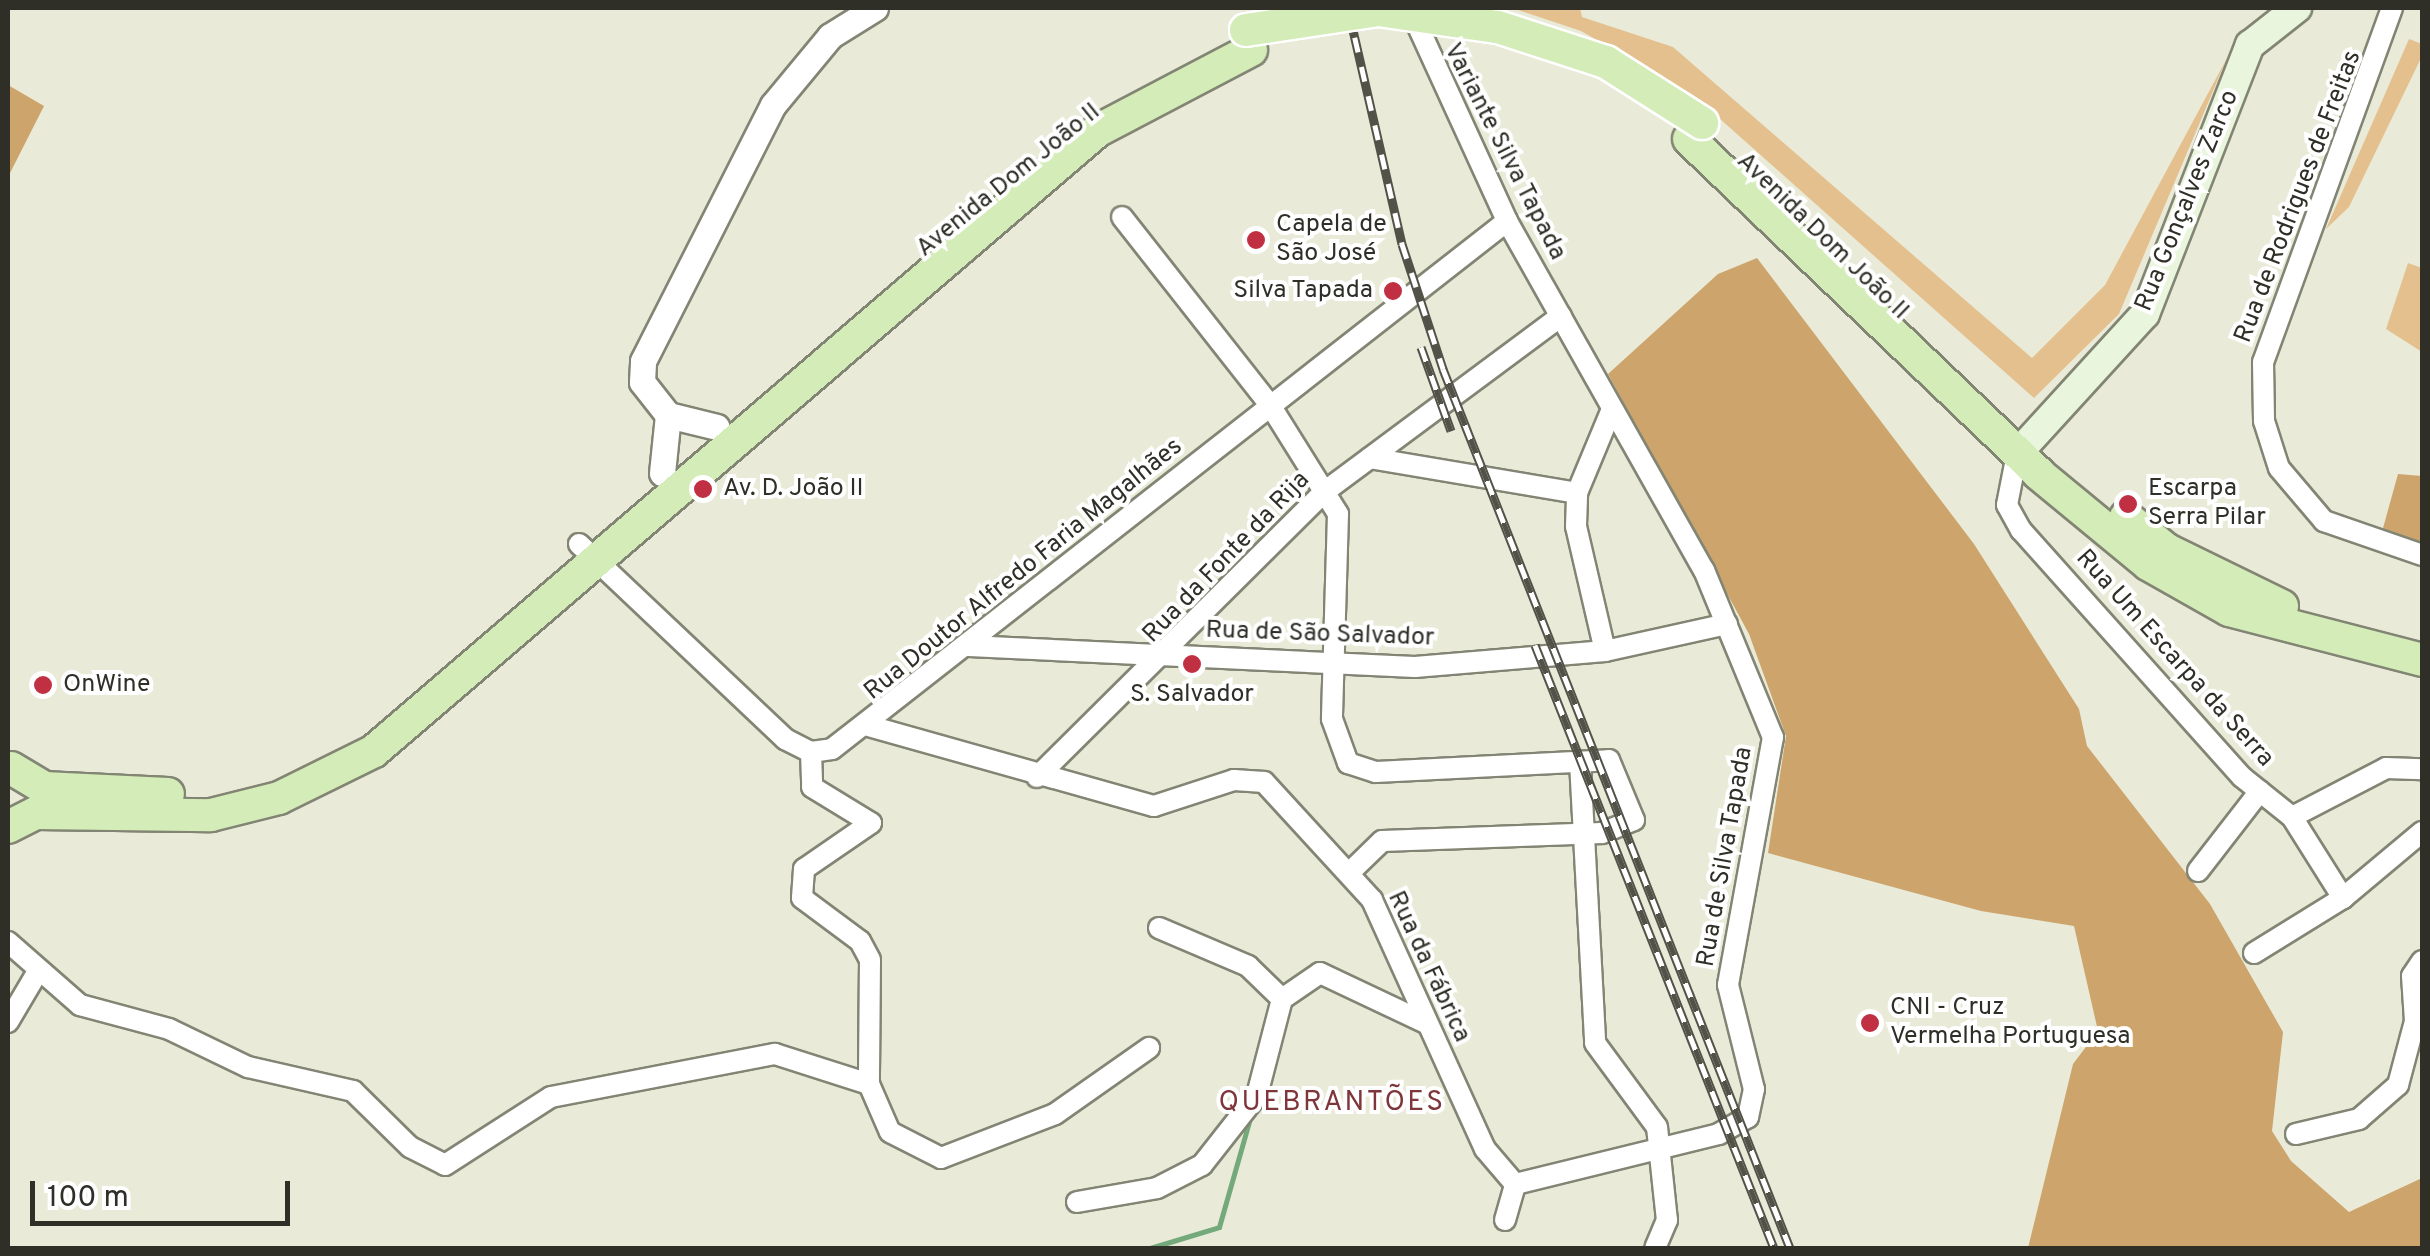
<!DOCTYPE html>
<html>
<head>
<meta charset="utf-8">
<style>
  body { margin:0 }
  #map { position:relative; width:2430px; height:1256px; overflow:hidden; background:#e9ebd8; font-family:Overpass,sans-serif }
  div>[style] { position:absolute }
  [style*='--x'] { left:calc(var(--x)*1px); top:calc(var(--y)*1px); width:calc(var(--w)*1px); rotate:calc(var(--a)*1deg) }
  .green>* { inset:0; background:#e5c08f }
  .forest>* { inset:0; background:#cda46b }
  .stream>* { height:5px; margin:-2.5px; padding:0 2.5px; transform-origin:2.5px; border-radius:2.5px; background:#74a97b }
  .roads { filter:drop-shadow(2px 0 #838574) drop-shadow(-2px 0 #838574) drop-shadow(0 2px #838574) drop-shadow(0 -2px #838574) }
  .minor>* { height:20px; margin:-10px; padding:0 10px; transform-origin:10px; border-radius:10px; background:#fff }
  .tertiary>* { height:25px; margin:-12.5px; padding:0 12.5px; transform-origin:12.5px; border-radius:12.5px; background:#fff }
  .secondary>* { height:28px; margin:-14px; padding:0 14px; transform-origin:14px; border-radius:14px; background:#e9f5dc }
  .primary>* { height:32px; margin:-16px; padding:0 16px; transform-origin:16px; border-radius:16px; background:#d3ecb8 }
  .rail>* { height:9px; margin-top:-4.5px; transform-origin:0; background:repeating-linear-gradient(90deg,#fff 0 15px,#525249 0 30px); box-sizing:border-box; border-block:2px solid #525249 }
  .bridges { filter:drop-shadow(2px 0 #fff) drop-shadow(-2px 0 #fff) drop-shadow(0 2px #fff) drop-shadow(0 -2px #fff) }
  .primary-bridge>* { height:32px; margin:-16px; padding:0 16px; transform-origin:16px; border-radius:16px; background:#d3ecb8 }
  .dots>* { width:28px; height:28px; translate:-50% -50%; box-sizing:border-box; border:5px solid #fff; border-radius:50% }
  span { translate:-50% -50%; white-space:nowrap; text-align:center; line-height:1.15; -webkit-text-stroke:8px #fff; paint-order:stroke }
  .street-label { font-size:25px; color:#2f2f28 }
  .poi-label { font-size:25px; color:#2f2f28 }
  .left { translate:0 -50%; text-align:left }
  .right { translate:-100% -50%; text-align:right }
  .neighbourhood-label { font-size:28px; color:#7e363a; letter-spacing:2.5px }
  .frame { position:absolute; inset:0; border:10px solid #2f2f28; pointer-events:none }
  .scale { position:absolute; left:30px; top:1181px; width:260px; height:45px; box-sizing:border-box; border:5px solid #2f2f28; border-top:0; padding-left:12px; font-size:30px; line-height:35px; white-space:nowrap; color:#2f2f28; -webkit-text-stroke:8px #fff; paint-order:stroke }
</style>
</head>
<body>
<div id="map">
  <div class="green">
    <i style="clip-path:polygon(1512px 8px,1580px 8px,1582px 17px,1673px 47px,2032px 358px,2105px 285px,2227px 58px,2119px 314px,2034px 398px,1693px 95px,1581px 31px)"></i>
    <i style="clip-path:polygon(2409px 39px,2422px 44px,2422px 56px,2349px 207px,2326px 229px)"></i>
    <i style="clip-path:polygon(2408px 263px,2422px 268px,2422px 352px,2386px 329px)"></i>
  </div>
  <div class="forest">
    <i style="clip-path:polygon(8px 85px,44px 106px,8px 177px)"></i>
    <i style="clip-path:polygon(1757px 258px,1974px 544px,2079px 709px,2087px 746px,2210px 904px,2283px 1032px,2272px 1131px,2291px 1161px,2349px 1212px,2422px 1178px,2422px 1248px,2028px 1248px,2073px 1064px,2098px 1031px,2074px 926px,1981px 911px,1768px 853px,1786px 736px,1749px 634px,1608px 374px,1718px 274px)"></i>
    <i style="clip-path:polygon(2398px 474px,2422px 476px,2422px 545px,2380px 539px)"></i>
  </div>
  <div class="stream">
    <i style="--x:1150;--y:1248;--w:72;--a:-16.9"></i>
    <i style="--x:1219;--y:1227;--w:109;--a:-74.1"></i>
  </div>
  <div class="roads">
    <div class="minor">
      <i style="--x:2392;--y:8;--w:377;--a:110"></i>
      <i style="--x:2263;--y:362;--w:59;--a:89"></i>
      <i style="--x:2264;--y:421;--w:49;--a:72.3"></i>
      <i style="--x:2279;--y:468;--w:70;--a:49.7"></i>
      <i style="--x:2324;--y:521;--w:104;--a:19.1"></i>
      <i style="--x:1410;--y:9;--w:233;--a:65.4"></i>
      <i style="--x:1507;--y:221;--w:401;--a:60.6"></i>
      <i style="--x:1704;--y:570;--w:181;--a:67.6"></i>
      <i style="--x:1773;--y:737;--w:252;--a:100.3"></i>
      <i style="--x:1728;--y:985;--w:107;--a:76"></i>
      <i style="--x:1754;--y:1089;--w:29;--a:102"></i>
      <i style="--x:1748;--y:1117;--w:34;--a:150"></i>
      <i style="--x:1719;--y:1134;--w:210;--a:166.2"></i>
      <i style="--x:1122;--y:217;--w:239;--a:51.8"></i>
      <i style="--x:1270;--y:405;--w:128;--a:58"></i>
      <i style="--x:1338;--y:514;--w:205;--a:91.7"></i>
      <i style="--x:1332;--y:719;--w:47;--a:70"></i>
      <i style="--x:1348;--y:763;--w:29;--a:18"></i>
      <i style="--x:1376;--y:772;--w:233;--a:-2.9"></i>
      <i style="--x:1609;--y:760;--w:65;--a:67.4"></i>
      <i style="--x:1634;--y:820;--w:35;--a:158"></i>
      <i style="--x:1602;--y:833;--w:220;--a:177.9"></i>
      <i style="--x:1382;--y:841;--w:45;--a:135.9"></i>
      <i style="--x:2017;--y:454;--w:52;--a:101.1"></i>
      <i style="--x:2007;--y:505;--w:29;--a:61"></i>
      <i style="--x:2021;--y:530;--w:331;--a:48.2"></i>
      <i style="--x:2242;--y:777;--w:64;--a:38.7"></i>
      <i style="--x:2292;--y:817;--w:96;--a:57.8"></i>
      <i style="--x:1370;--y:458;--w:210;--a:9.6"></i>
      <i style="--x:579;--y:544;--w:284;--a:43.4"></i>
      <i style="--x:785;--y:739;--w:29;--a:27"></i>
      <i style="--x:811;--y:752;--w:21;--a:-8"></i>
      <i style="--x:832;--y:749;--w:857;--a:-38.03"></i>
      <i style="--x:969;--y:646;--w:446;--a:2.7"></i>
      <i style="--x:1415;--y:667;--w:191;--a:-4.8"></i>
      <i style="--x:1605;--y:651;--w:125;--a:-12.5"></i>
      <i style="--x:1605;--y:651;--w:128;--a:-103.1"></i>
      <i style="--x:1576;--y:526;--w:33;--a:-88"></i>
      <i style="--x:1577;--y:493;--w:91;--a:-67.4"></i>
      <i style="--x:869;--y:726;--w:296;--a:15.7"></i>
      <i style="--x:1154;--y:806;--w:84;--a:-18"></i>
      <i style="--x:1234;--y:780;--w:30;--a:4"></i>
      <i style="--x:1264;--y:782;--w:160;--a:47.5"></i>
      <i style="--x:1372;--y:900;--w:273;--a:65.6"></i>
      <i style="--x:1485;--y:1149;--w:46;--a:49.4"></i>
      <i style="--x:811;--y:752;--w:35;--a:88"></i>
      <i style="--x:812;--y:787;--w:69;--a:31.4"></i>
      <i style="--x:871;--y:823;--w:81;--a:145.5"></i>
      <i style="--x:804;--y:869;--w:29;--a:94"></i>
      <i style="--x:802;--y:898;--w:72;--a:36.6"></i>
      <i style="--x:860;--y:941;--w:21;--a:62"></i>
      <i style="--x:870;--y:960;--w:124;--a:90.5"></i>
      <i style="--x:1580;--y:762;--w:281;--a:86.9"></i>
      <i style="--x:1595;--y:1043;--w:104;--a:53.6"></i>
      <i style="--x:1657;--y:1127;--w:94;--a:83.9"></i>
      <i style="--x:1667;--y:1220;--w:30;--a:113"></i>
      <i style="--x:1037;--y:777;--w:404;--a:-44.8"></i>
      <i style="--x:1324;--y:492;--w:295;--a:-36.6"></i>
      <i style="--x:2292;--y:817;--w:106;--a:-27.5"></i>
      <i style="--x:2386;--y:768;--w:36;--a:2"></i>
      <i style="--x:2198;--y:871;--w:101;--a:-52.2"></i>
      <i style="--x:1159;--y:928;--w:97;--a:23.1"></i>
      <i style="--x:1248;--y:966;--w:47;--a:44.1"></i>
      <i style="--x:8;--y:942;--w:96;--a:41.2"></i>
      <i style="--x:80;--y:1005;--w:92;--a:15.1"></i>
      <i style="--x:169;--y:1029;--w:88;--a:25.7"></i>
      <i style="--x:248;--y:1067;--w:108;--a:12.9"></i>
      <i style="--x:353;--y:1091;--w:80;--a:44.5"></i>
      <i style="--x:410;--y:1147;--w:39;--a:27"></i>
      <i style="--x:445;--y:1165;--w:126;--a:-32.7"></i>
      <i style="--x:551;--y:1097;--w:228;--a:-10.9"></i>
      <i style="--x:775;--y:1054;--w:99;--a:17.7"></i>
      <i style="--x:869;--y:1084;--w:52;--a:66.4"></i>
      <i style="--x:890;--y:1132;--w:57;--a:27"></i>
      <i style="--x:941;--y:1158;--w:122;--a:-21.1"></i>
      <i style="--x:1055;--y:1114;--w:115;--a:-35.1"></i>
      <i style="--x:2254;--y:953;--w:105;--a:-31.7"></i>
      <i style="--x:2343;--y:898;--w:103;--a:-39.9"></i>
      <i style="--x:1282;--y:999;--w:46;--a:-34.4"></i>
      <i style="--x:1320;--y:973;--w:117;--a:25.3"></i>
      <i style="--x:8;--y:1022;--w:57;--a:-59.4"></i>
      <i style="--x:2296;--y:1134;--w:65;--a:-13.4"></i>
      <i style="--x:2359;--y:1119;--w:52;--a:-41.1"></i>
      <i style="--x:2398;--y:1085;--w:66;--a:-75.1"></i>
      <i style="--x:2415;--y:1021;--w:45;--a:-93.8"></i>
      <i style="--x:2412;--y:976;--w:18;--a:-56"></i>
      <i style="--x:1077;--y:1202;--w:81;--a:-9.9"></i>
      <i style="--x:1157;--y:1188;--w:51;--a:-27.1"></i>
      <i style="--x:1202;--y:1165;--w:89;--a:-51.8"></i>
      <i style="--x:1257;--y:1095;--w:99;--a:-75.4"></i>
      <i style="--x:1505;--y:1220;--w:37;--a:-74"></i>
    </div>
    <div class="tertiary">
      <i style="--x:668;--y:415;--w:50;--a:13.8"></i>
      <i style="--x:662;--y:473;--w:58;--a:-84.1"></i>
      <i style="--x:668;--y:415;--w:42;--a:-128.2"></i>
      <i style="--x:642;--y:382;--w:21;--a:-87"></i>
      <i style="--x:643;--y:361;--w:287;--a:-63.1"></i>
      <i style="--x:773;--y:105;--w:89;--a:-50.4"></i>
      <i style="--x:830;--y:36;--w:53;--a:-31.9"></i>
    </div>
    <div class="secondary">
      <i style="--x:2017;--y:454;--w:190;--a:-47.6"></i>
      <i style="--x:2145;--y:314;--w:289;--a:-68.7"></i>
      <i style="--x:2250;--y:45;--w:60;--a:-38.2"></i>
    </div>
    <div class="primary">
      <i style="--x:1689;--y:139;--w:484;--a:43.7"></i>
      <i style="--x:2039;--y:474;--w:141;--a:39.5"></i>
      <i style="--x:2148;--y:564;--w:93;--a:29.6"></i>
      <i style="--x:2229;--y:610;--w:199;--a:14.5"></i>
      <i style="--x:2126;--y:517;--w:53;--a:38.8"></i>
      <i style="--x:2167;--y:550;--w:128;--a:26"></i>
      <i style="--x:11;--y:768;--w:39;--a:31"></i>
      <i style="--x:44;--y:788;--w:124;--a:2.8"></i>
      <i style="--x:8;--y:827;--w:31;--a:-27"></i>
      <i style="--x:36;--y:813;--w:175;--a:0.7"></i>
      <i style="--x:211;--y:815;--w:70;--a:-14"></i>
      <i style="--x:279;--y:798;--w:106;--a:-26.3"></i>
      <i style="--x:374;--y:751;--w:952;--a:-40.61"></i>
      <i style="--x:1097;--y:131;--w:174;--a:-27.7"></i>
    </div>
  </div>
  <div class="rail">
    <i style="--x:1348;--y:8;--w:242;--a:77.1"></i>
    <i style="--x:1402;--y:244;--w:132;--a:71.8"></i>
    <i style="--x:1443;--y:369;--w:945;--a:68.46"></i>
    <i style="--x:1421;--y:347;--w:89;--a:70.3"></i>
    <i style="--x:1535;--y:645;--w:649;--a:68.38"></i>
  </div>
  <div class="bridges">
    <div class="primary-bridge">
      <i style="--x:1246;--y:30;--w:134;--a:-8.6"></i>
      <i style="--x:1378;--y:10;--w:121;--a:8.1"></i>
      <i style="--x:1498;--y:27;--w:114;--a:18"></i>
      <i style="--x:1606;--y:62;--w:114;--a:32.4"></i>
    </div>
  </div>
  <div class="dots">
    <i style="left:1256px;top:240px;background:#c03042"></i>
    <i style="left:1393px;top:291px;background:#c03042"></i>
    <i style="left:703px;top:489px;background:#c03042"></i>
    <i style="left:2128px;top:504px;background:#c03042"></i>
    <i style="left:1192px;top:664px;background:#c03042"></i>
    <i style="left:43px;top:685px;background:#c03042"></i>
    <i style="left:1870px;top:1023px;background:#c03042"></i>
  </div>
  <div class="street-label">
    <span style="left:1504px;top:152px;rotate:63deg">Variante Silva Tapada</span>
    <span style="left:1009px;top:181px;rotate:-39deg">Avenida Dom João II</span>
    <span style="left:2299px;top:197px;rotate:-69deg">Rua de Rodrigues de Freitas</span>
    <span style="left:2188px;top:201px;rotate:-68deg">Rua Gonçalves Zarco</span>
    <span style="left:1822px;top:237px;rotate:44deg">Avenida Dom João II</span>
    <span style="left:1227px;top:558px;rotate:-46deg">Rua da Fonte da Rija</span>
    <span style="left:1024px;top:570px;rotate:-39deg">Rua Doutor Alfredo Faria Magalhães</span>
    <span style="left:1320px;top:635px;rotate:2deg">Rua de São Salvador</span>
    <span style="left:2174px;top:659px;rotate:48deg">Rua Um Escarpa da Serra</span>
    <span style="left:1726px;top:857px;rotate:-80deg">Rua de Silva Tapada</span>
    <span style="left:1428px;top:967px;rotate:65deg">Rua da Fábrica</span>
  </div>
  <div class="poi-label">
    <span class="left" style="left:1276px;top:240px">Capela de<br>São José</span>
    <span class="right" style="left:1373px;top:291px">Silva Tapada</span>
    <span class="left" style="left:723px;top:489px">Av. D. João II</span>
    <span class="left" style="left:2148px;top:504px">Escarpa<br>Serra Pilar</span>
    <span class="left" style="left:63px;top:685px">OnWine</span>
    <span style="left:1192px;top:695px">S. Salvador</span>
    <span class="left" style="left:1890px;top:1023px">CNI - Cruz<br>Vermelha Portuguesa</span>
  </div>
  <div class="neighbourhood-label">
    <span style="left:1332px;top:1103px">QUEBRANTÕES</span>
  </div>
  <div class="frame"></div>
  <div class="scale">100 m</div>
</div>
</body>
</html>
